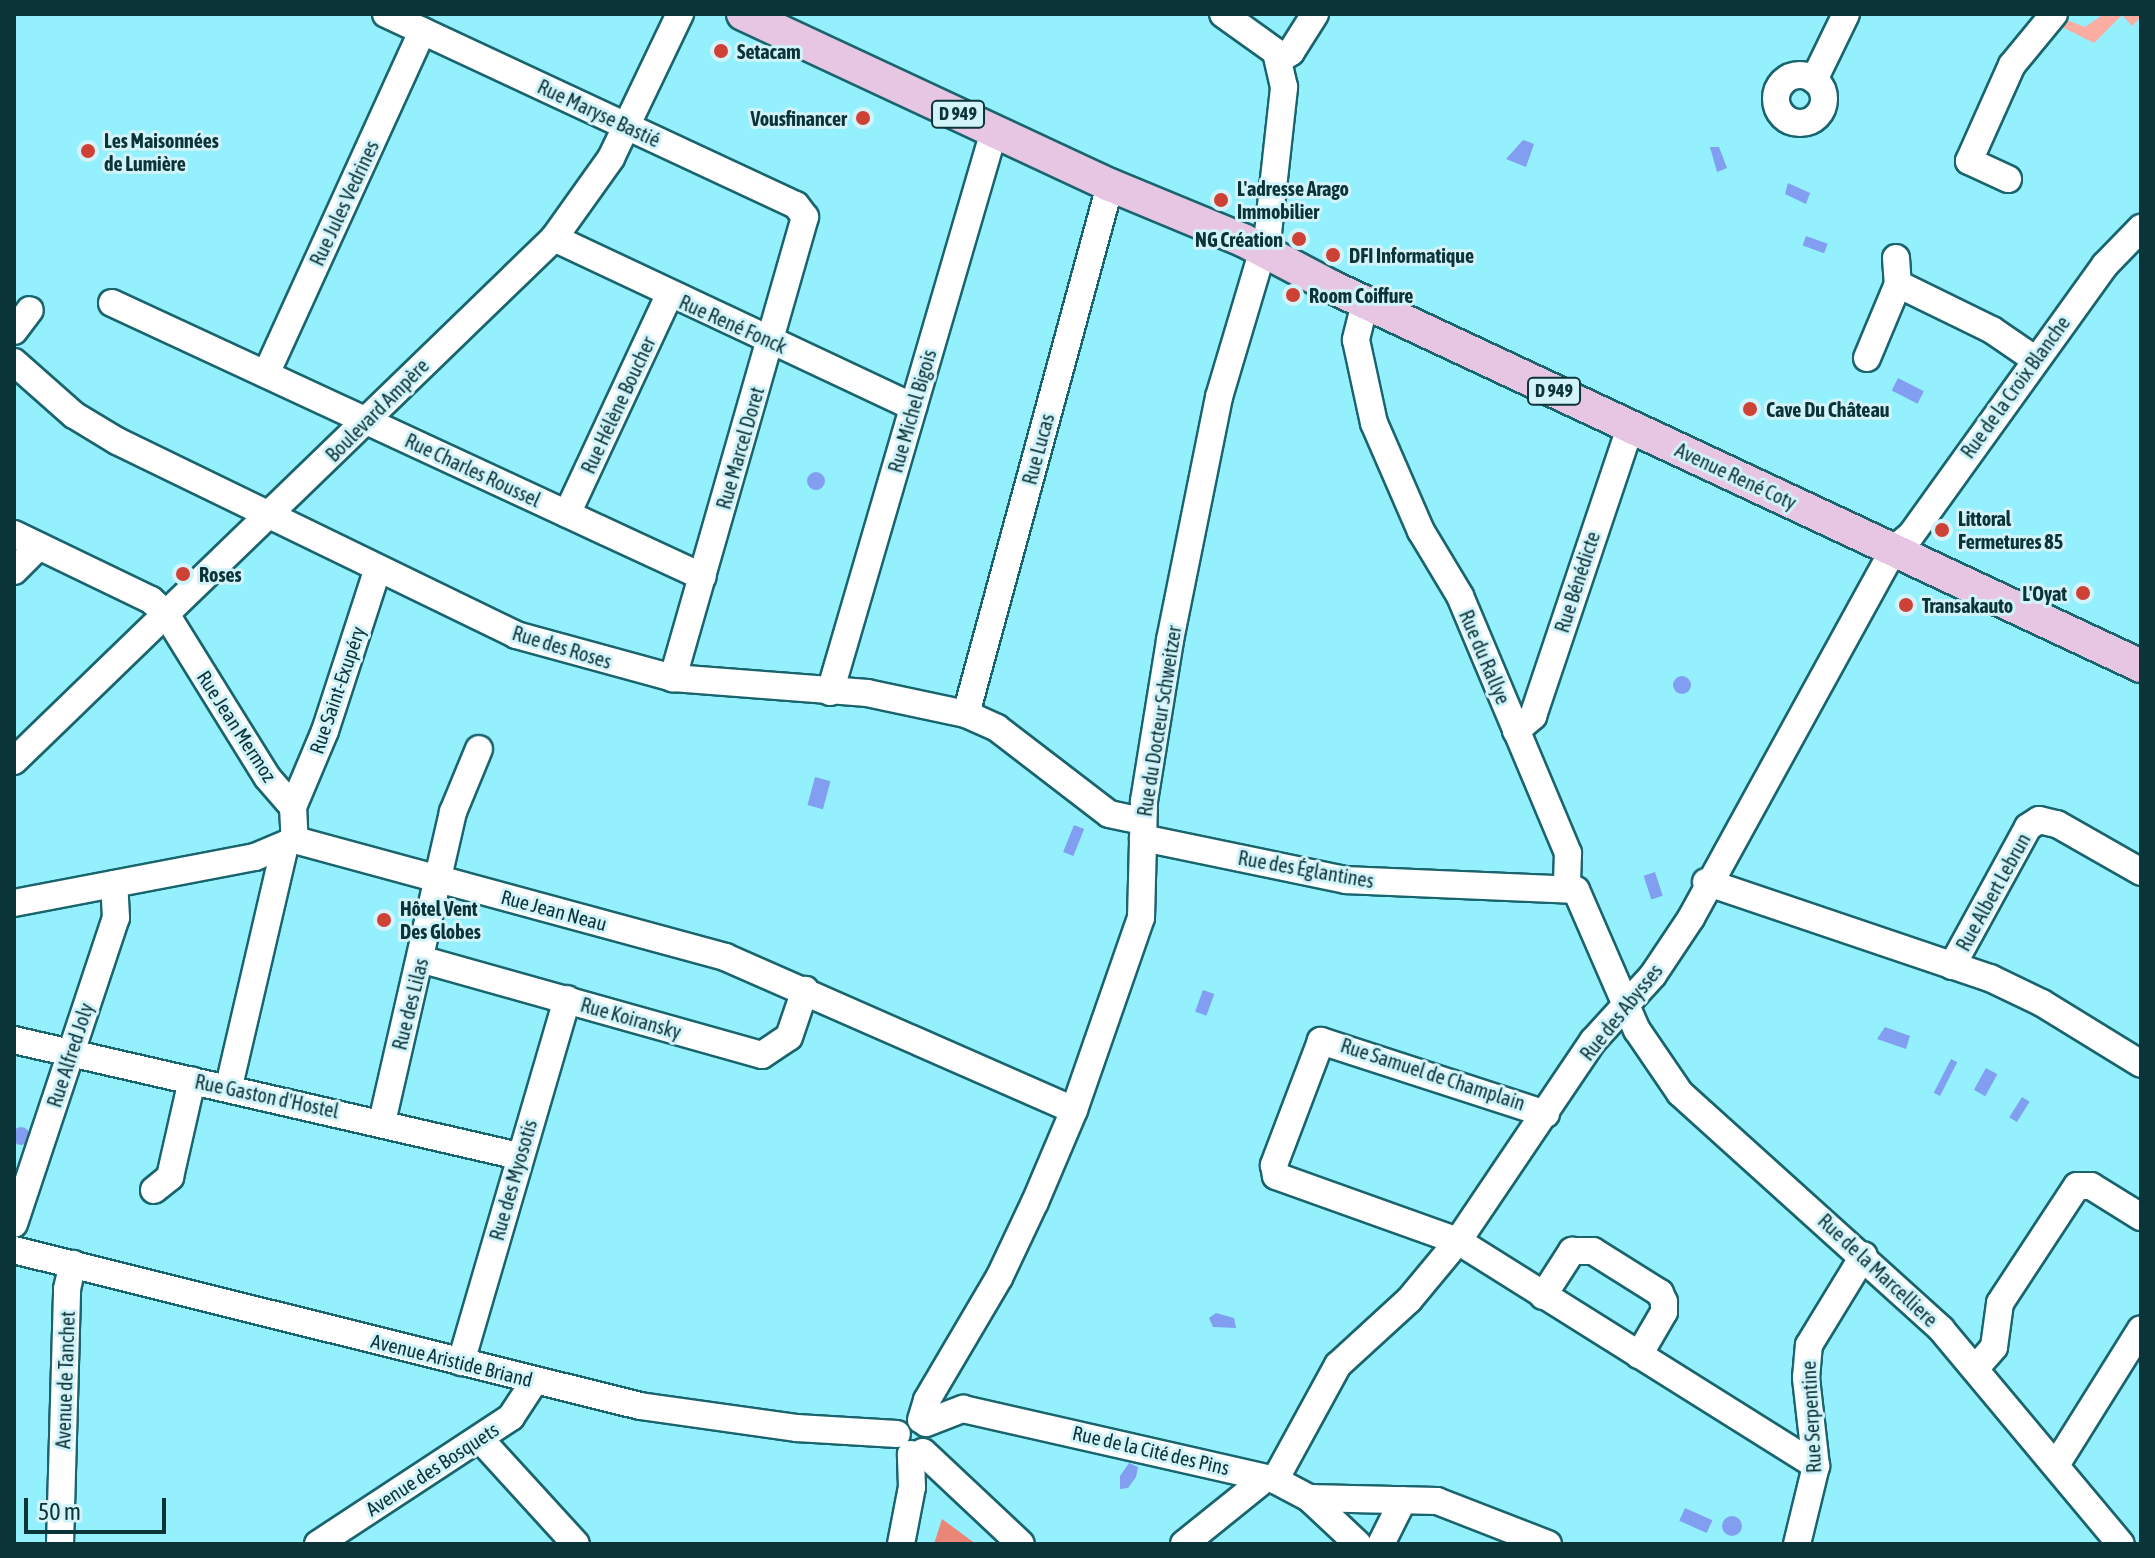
<!DOCTYPE html>
<html>
<head>
<meta charset="utf-8">
<style>
  body { margin:0 }
  #map { position:relative; width:2155px; height:1558px; overflow:hidden; background:#95f0fe; font-family:"Asap Condensed",sans-serif }
  div>[style] { position:absolute }
  [style*='--x'] { left:calc(var(--x)*1px); top:calc(var(--y)*1px); width:calc(var(--w)*1px); rotate:calc(var(--a)*1deg) }
  .green>* { inset:0; background:#fbada1 }
  .forest>* { inset:0; background:#ea8678 }
  .water>* { inset:0; background:#829ef0; transform-origin:0 0 }
  .round { border-radius:50% }
  .roads { filter:drop-shadow(2px 0 #1a646e) drop-shadow(-2px 0 #1a646e) drop-shadow(0 2px #1a646e) drop-shadow(0 -2px #1a646e) }
  .minor>* { height:26px; margin:-13px; padding:0 13px; transform-origin:13px; border-radius:13px; background:#fff }
  .minor>.ring { margin:-13px; padding:0; box-sizing:content-box; background:none; border:26px solid #fff; border-radius:50% }
  .major>* { height:32px; margin:-16px; padding:0 16px; transform-origin:16px; border-radius:16px; background:#e6c6e3 }
  .dots>* { width:22px; height:22px; translate:-50% -50%; box-sizing:border-box; border:4px solid #d2f3f9; border-radius:50% }
  span { translate:-50% -50%; white-space:nowrap; text-align:center; line-height:1.15; -webkit-text-stroke:6px #d2f3f9; paint-order:stroke }
  .shield-label span { padding:2px 6px; background:#d2f3f9; border:2px solid; border-radius:6px; -webkit-text-stroke-width:0 }
  .shield-label { font-size:18px; color:#0b3439; font-weight:700 }
  .poi-label { font-size:20px; color:#0b3439; font-weight:700 }
  .left { translate:0 -50%; text-align:left }
  .right { translate:-100% -50%; text-align:right }
  .street-label { font-size:20px; color:#0b3439 }
  .frame { position:absolute; inset:0; border:16px solid #0b3439; pointer-events:none }
  .scale { position:absolute; left:24px; top:1498px; width:142px; height:36px; box-sizing:border-box; border:4px solid #0b3439; border-top:0; padding-left:10px; font-size:24px; line-height:28px; white-space:nowrap; color:#0b3439; -webkit-text-stroke:6px #d2f3f9; paint-order:stroke }
</style>
</head>
<body>
<div id="map">
  <div class="green">
    <i style="clip-path:polygon(2104px 14px,2141px 14px,2141px 17px,2132px 26px,2122px 15px,2094px 43px,2056px 24px,2062px 18px,2085px 27px)"></i>
  </div>
  <div class="forest">
    <i style="clip-path:polygon(942px 1519px,976px 1544px,934px 1544px)"></i>
  </div>
  <div class="water">
    <i style="clip-path:polygon(1523px 140px,1534px 144px,1526px 167px,1506px 159px)"></i>
    <i style="clip-path:polygon(1710px 147px,1719px 147px,1727px 168px,1717px 172px)"></i>
    <i style="clip-path:polygon(1788px 183px,1810px 193px,1806px 204px,1785px 194px)"></i>
    <i style="left:1806px;top:236px;width:23px;height:10px;rotate:20deg"></i>
    <i style="left:1898px;top:378px;width:29px;height:14px;rotate:27deg"></i>
    <i class="round" style="left:807px;top:472px;width:18px;height:18px"></i>
    <i class="round" style="left:1673px;top:676px;width:18px;height:18px"></i>
    <i style="left:815px;top:777px;width:16px;height:29px;rotate:15deg"></i>
    <i style="left:1074px;top:825px;width:11px;height:29px;rotate:22deg"></i>
    <i style="left:1655px;top:872px;width:25px;height:12px;rotate:72deg"></i>
    <i style="left:1203px;top:990px;width:12px;height:23px;rotate:20deg"></i>
    <i style="clip-path:polygon(1885px 1027px,1910px 1036px,1906px 1049px,1877px 1039px)"></i>
    <i style="left:1951px;top:1059px;width:7px;height:38px;rotate:27deg"></i>
    <i style="left:1986px;top:1068px;width:13px;height:25px;rotate:29deg"></i>
    <i style="left:2022px;top:1097px;width:9px;height:24px;rotate:32deg"></i>
    <i class="round" style="left:12px;top:1127px;width:18px;height:18px"></i>
    <i style="clip-path:polygon(1216px 1313px,1234px 1318px,1236px 1328px,1213px 1327px,1209px 1318px)"></i>
    <i style="clip-path:polygon(1129px 1463px,1138px 1467px,1136px 1477px,1128px 1488px,1120px 1489px,1120px 1476px)"></i>
    <i style="left:1685px;top:1508px;width:30px;height:14px;rotate:24deg"></i>
    <i class="round" style="left:1722px;top:1516px;width:20px;height:20px"></i>
  </div>
  <div class="roads">
    <div class="minor">
      <i style="--x:386;--y:14;--w:452;--a:25"></i>
      <i style="--x:796;--y:205;--w:15;--a:53"></i>
      <i style="--x:805;--y:217;--w:480;--a:106"></i>
      <i style="--x:1280;--y:59;--w:13;--a:-32"></i>
      <i style="--x:1291;--y:52;--w:45;--a:-57.7"></i>
      <i class="ring" style="left:1776px;top:75px;width:22px;height:22px"></i>
      <i style="--x:1814;--y:80;--w:73;--a:-64.1"></i>
      <i style="--x:2008;--y:179;--w:43;--a:-155.2"></i>
      <i style="--x:1969;--y:161;--w:105;--a:-65.9"></i>
      <i style="--x:2012;--y:65;--w:66;--a:-50.5"></i>
      <i style="--x:554;--y:238;--w:397;--a:25.2"></i>
      <i style="--x:1896;--y:258;--w:26;--a:86"></i>
      <i style="--x:1898;--y:284;--w:105;--a:26.1"></i>
      <i style="--x:1992;--y:330;--w:50;--a:34.3"></i>
      <i style="--x:112;--y:303;--w:651;--a:24.87"></i>
      <i style="--x:1365;--y:303;--w:38;--a:104"></i>
      <i style="--x:1356;--y:340;--w:85;--a:77.8"></i>
      <i style="--x:1374;--y:423;--w:118;--a:66.5"></i>
      <i style="--x:1421;--y:531;--w:76;--a:59"></i>
      <i style="--x:1460;--y:596;--w:279;--a:67.2"></i>
      <i style="--x:1568;--y:853;--w:34;--a:92"></i>
      <i style="--x:14;--y:331;--w:26;--a:-53"></i>
      <i style="--x:1867;--y:358;--w:80;--a:-67.3"></i>
      <i style="--x:14;--y:362;--w:80;--a:41.5"></i>
      <i style="--x:74;--y:415;--w:50;--a:31.2"></i>
      <i style="--x:117;--y:441;--w:444;--a:25.9"></i>
      <i style="--x:516;--y:635;--w:163;--a:15.3"></i>
      <i style="--x:673;--y:678;--w:195;--a:4.4"></i>
      <i style="--x:867;--y:693;--w:101;--a:12"></i>
      <i style="--x:966;--y:714;--w:34;--a:24"></i>
      <i style="--x:997;--y:728;--w:141;--a:37.5"></i>
      <i style="--x:1109;--y:814;--w:34;--a:12"></i>
      <i style="--x:266;--y:374;--w:377;--a:-65.5"></i>
      <i style="--x:567;--y:514;--w:242;--a:-65"></i>
      <i style="--x:14;--y:534;--w:152;--a:25.7"></i>
      <i style="--x:151;--y:600;--w:21;--a:43"></i>
      <i style="--x:166;--y:614;--w:192;--a:58.2"></i>
      <i style="--x:267;--y:777;--w:40;--a:49"></i>
      <i style="--x:293;--y:807;--w:33;--a:87"></i>
      <i style="--x:14;--y:571;--w:35;--a:-45"></i>
      <i style="--x:830;--y:692;--w:584;--a:-73.7"></i>
      <i style="--x:966;--y:714;--w:548;--a:-74.77"></i>
      <i style="--x:1516;--y:731;--w:23;--a:-41"></i>
      <i style="--x:1533;--y:716;--w:305;--a:-71.4"></i>
      <i style="--x:14;--y:761;--w:752;--a:-44.08"></i>
      <i style="--x:554;--y:238;--w:98;--a:-54.5"></i>
      <i style="--x:611;--y:158;--w:160;--a:-64.4"></i>
      <i style="--x:293;--y:807;--w:82;--a:-67.2"></i>
      <i style="--x:325;--y:731;--w:168;--a:-72"></i>
      <i style="--x:1143;--y:838;--w:207;--a:11.7"></i>
      <i style="--x:1346;--y:880;--w:230;--a:2.5"></i>
      <i style="--x:1576;--y:890;--w:153;--a:66.5"></i>
      <i style="--x:1637;--y:1030;--w:76;--a:55.7"></i>
      <i style="--x:1680;--y:1093;--w:352;--a:42.1"></i>
      <i style="--x:1941;--y:1329;--w:280;--a:50.1"></i>
      <i style="--x:295;--y:840;--w:446;--a:15.2"></i>
      <i style="--x:725;--y:957;--w:381;--a:23.7"></i>
      <i style="--x:1706;--y:882;--w:300;--a:18.7"></i>
      <i style="--x:1990;--y:978;--w:58;--a:25.7"></i>
      <i style="--x:2042;--y:1003;--w:116;--a:31.6"></i>
      <i style="--x:14;--y:903;--w:245;--a:-10.8"></i>
      <i style="--x:255;--y:857;--w:43;--a:-23"></i>
      <i style="--x:420;--y:959;--w:355;--a:15.7"></i>
      <i style="--x:762;--y:1055;--w:32;--a:-34"></i>
      <i style="--x:789;--y:1037;--w:50;--a:-71.2"></i>
      <i style="--x:1952;--y:966;--w:158;--a:-61.3"></i>
      <i style="--x:2028;--y:827;--w:13;--a:-32"></i>
      <i style="--x:2039;--y:820;--w:18;--a:13"></i>
      <i style="--x:2057;--y:824;--w:97;--a:29.7"></i>
      <i style="--x:14;--y:1040;--w:518;--a:12.94"></i>
      <i style="--x:229;--y:1086;--w:243;--a:-76.9"></i>
      <i style="--x:1546;--y:1114;--w:237;--a:-162"></i>
      <i style="--x:1321;--y:1041;--w:133;--a:110.8"></i>
      <i style="--x:1274;--y:1165;--w:11;--a:80"></i>
      <i style="--x:1276;--y:1176;--w:193;--a:19.7"></i>
      <i style="--x:1458;--y:1241;--w:423;--a:32.1"></i>
      <i style="--x:382;--y:1122;--w:318;--a:-77.1"></i>
      <i style="--x:453;--y:812;--w:68;--a:-67.6"></i>
      <i style="--x:154;--y:1190;--w:21;--a:-39"></i>
      <i style="--x:170;--y:1177;--w:99;--a:-77.2"></i>
      <i style="--x:14;--y:1224;--w:323;--a:-71.6"></i>
      <i style="--x:116;--y:918;--w:34;--a:-93"></i>
      <i style="--x:14;--y:1250;--w:645;--a:13.99"></i>
      <i style="--x:640;--y:1406;--w:159;--a:8"></i>
      <i style="--x:797;--y:1428;--w:100;--a:3.4"></i>
      <i style="--x:1543;--y:1296;--w:54;--a:-57.2"></i>
      <i style="--x:1572;--y:1251;--w:21;--a:0"></i>
      <i style="--x:1593;--y:1251;--w:79;--a:32.1"></i>
      <i style="--x:1660;--y:1293;--w:10;--a:66"></i>
      <i style="--x:1664;--y:1302;--w:10;--a:90"></i>
      <i style="--x:1664;--y:1312;--w:50;--a:120.2"></i>
      <i style="--x:461;--y:1362;--w:378;--a:-73.7"></i>
      <i style="--x:1975;--y:1369;--w:29;--a:-49"></i>
      <i style="--x:1994;--y:1347;--w:44;--a:-82.2"></i>
      <i style="--x:2000;--y:1303;--w:140;--a:-56.7"></i>
      <i style="--x:2077;--y:1186;--w:14;--a:0"></i>
      <i style="--x:2091;--y:1186;--w:59;--a:31.8"></i>
      <i style="--x:921;--y:1420;--w:21;--a:-73"></i>
      <i style="--x:927;--y:1400;--w:142;--a:-59.5"></i>
      <i style="--x:999;--y:1278;--w:84;--a:-64.7"></i>
      <i style="--x:1035;--y:1202;--w:100;--a:-67"></i>
      <i style="--x:1074;--y:1110;--w:203;--a:-70.8"></i>
      <i style="--x:1141;--y:918;--w:117;--a:-88.5"></i>
      <i style="--x:1144;--y:801;--w:163;--a:-80.8"></i>
      <i style="--x:1170;--y:640;--w:248;--a:-78.6"></i>
      <i style="--x:1219;--y:397;--w:171;--a:-73.4"></i>
      <i style="--x:1268;--y:233;--w:147;--a:-83.7"></i>
      <i style="--x:1284;--y:87;--w:36;--a:-103"></i>
      <i style="--x:1276;--y:52;--w:65;--a:-144.4"></i>
      <i style="--x:926;--y:1423;--w:40;--a:-21"></i>
      <i style="--x:963;--y:1409;--w:320;--a:12.8"></i>
      <i style="--x:1275;--y:1480;--w:38;--a:28"></i>
      <i style="--x:1309;--y:1498;--w:67;--a:43.2"></i>
      <i style="--x:480;--y:1439;--w:142;--a:47.6"></i>
      <i style="--x:923;--y:1452;--w:134;--a:43.2"></i>
      <i style="--x:2056;--y:1465;--w:160;--a:-58"></i>
      <i style="--x:1275;--y:1480;--w:131;--a:-61.3"></i>
      <i style="--x:1338;--y:1365;--w:96;--a:-42.5"></i>
      <i style="--x:1409;--y:1300;--w:77;--a:-50.3"></i>
      <i style="--x:1458;--y:1241;--w:241;--a:-56"></i>
      <i style="--x:1593;--y:1041;--w:89;--a:-47.7"></i>
      <i style="--x:1653;--y:975;--w:69;--a:-56.3"></i>
      <i style="--x:1691;--y:918;--w:420;--a:-61.2"></i>
      <i style="--x:1893;--y:550;--w:23;--a:-40"></i>
      <i style="--x:1911;--y:535;--w:332;--a:-54.3"></i>
      <i style="--x:2105;--y:265;--w:52;--a:-45.8"></i>
      <i style="--x:1309;--y:1498;--w:128;--a:1.3"></i>
      <i style="--x:1437;--y:1501;--w:119;--a:21.2"></i>
      <i style="--x:60;--y:1544;--w:255;--a:-88.4"></i>
      <i style="--x:67;--y:1289;--w:26;--a:-77"></i>
      <i style="--x:318;--y:1544;--w:231;--a:-33.3"></i>
      <i style="--x:511;--y:1417;--w:42;--a:-56.7"></i>
      <i style="--x:901;--y:1544;--w:58;--a:-79.1"></i>
      <i style="--x:912;--y:1487;--w:33;--a:-92"></i>
      <i style="--x:1184;--y:1544;--w:105;--a:-38.8"></i>
      <i style="--x:1381;--y:1544;--w:49;--a:-63.4"></i>
      <i style="--x:1797;--y:1544;--w:80;--a:-76.3"></i>
      <i style="--x:1816;--y:1466;--w:89;--a:-96.5"></i>
      <i style="--x:1806;--y:1378;--w:33;--a:-85"></i>
      <i style="--x:1809;--y:1345;--w:105;--a:-58.6"></i>
    </div>
    <div class="major">
      <i style="--x:743;--y:14;--w:405;--a:25"></i>
      <i style="--x:1110;--y:185;--w:144;--a:22.5"></i>
      <i style="--x:1243;--y:240;--w:101;--a:27.8"></i>
      <i style="--x:1332;--y:287;--w:893;--a:25.1"></i>
    </div>
  </div>
  <div class="dots">
    <i style="left:721px;top:51px;background:#ce4135"></i>
    <i style="left:863px;top:118px;background:#ce4135"></i>
    <i style="left:88px;top:151px;background:#ce4135"></i>
    <i style="left:1221px;top:200px;background:#ce4135"></i>
    <i style="left:1299px;top:239px;background:#ce4135"></i>
    <i style="left:1333px;top:255px;background:#ce4135"></i>
    <i style="left:1293px;top:295px;background:#ce4135"></i>
    <i style="left:1750px;top:409px;background:#ce4135"></i>
    <i style="left:1942px;top:530px;background:#ce4135"></i>
    <i style="left:183px;top:574px;background:#ce4135"></i>
    <i style="left:2083px;top:593px;background:#ce4135"></i>
    <i style="left:1906px;top:605px;background:#ce4135"></i>
    <i style="left:384px;top:920px;background:#ce4135"></i>
  </div>
  <div class="shield-label">
    <span style="left:958px;top:114px">D 949</span>
    <span style="left:1554px;top:391px">D 949</span>
  </div>
  <div class="poi-label">
    <span class="left" style="left:737px;top:51px">Setacam</span>
    <span class="right" style="left:847px;top:118px">Vousfinancer</span>
    <span class="left" style="left:104px;top:152px">Les Maisonnées<br>de Lumière</span>
    <span class="left" style="left:1237px;top:200px">L'adresse Arago<br>Immobilier</span>
    <span class="right" style="left:1283px;top:239px">NG Création</span>
    <span class="left" style="left:1349px;top:255px">DFI Informatique</span>
    <span class="left" style="left:1309px;top:295px">Room Coiffure</span>
    <span class="left" style="left:1766px;top:409px">Cave Du Château</span>
    <span class="left" style="left:1958px;top:530px">Littoral<br>Fermetures 85</span>
    <span class="left" style="left:199px;top:574px">Roses</span>
    <span class="right" style="left:2067px;top:593px">L'Oyat</span>
    <span class="left" style="left:1922px;top:605px">Transakauto</span>
    <span class="left" style="left:400px;top:920px">Hôtel Vent<br>Des Globes</span>
  </div>
  <div class="street-label">
    <span style="left:599px;top:113px;rotate:25deg">Rue Maryse Bastié</span>
    <span style="left:344px;top:203px;rotate:-65deg">Rue Jules Vedrines</span>
    <span style="left:733px;top:324px;rotate:24deg">Rue René Fonck</span>
    <span style="left:2015px;top:387px;rotate:-54deg">Rue de la Croix Blanche</span>
    <span style="left:618px;top:405px;rotate:-65deg">Rue Hélène Boucher</span>
    <span style="left:377px;top:410px;rotate:-45deg">Boulevard Ampère</span>
    <span style="left:912px;top:411px;rotate:-74deg">Rue Michel Bigois</span>
    <span style="left:740px;top:448px;rotate:-74deg">Rue Marcel Doret</span>
    <span style="left:1038px;top:449px;rotate:-75deg">Rue Lucas</span>
    <span style="left:473px;top:470px;rotate:25deg">Rue Charles Roussel</span>
    <span style="left:1736px;top:476px;rotate:25deg">Avenue René Coty</span>
    <span style="left:1577px;top:582px;rotate:-72deg">Rue Bénédicte</span>
    <span style="left:562px;top:647px;rotate:17deg">Rue des Roses</span>
    <span style="left:1485px;top:657px;rotate:67deg">Rue du Rallye</span>
    <span style="left:337px;top:690px;rotate:-71deg">Rue Saint-Exupéry</span>
    <span style="left:1159px;top:721px;rotate:-81deg">Rue du Docteur Schweitzer</span>
    <span style="left:237px;top:726px;rotate:57deg">Rue Jean Mermoz</span>
    <span style="left:1306px;top:869px;rotate:10deg">Rue des Églantines</span>
    <span style="left:1993px;top:892px;rotate:-61deg">Rue Albert Lebrun</span>
    <span style="left:554px;top:910px;rotate:15deg">Rue Jean Neau</span>
    <span style="left:410px;top:1004px;rotate:-76deg">Rue des Lilas</span>
    <span style="left:1621px;top:1012px;rotate:-51deg">Rue des Abysses</span>
    <span style="left:631px;top:1018px;rotate:16deg">Rue Koiransky</span>
    <span style="left:70px;top:1055px;rotate:-72deg">Rue Alfred Joly</span>
    <span style="left:1433px;top:1074px;rotate:18deg">Rue Samuel de Champlain</span>
    <span style="left:267px;top:1096px;rotate:12deg">Rue Gaston d'Hostel</span>
    <span style="left:513px;top:1180px;rotate:-74deg">Rue des Myosotis</span>
    <span style="left:1878px;top:1270px;rotate:43deg">Rue de la Marcelliere</span>
    <span style="left:452px;top:1360px;rotate:14deg">Avenue Aristide Briand</span>
    <span style="left:65px;top:1380px;rotate:-88deg">Avenue de Tanchet</span>
    <span style="left:1811px;top:1417px;rotate:-93deg">Rue Serpentine</span>
    <span style="left:1151px;top:1450px;rotate:13deg">Rue de la Cité des Pins</span>
    <span style="left:432px;top:1469px;rotate:-33deg">Avenue des Bosquets</span>
  </div>
  <div class="frame"></div>
  <div class="scale">50 m</div>
</div>
</body>
</html>
